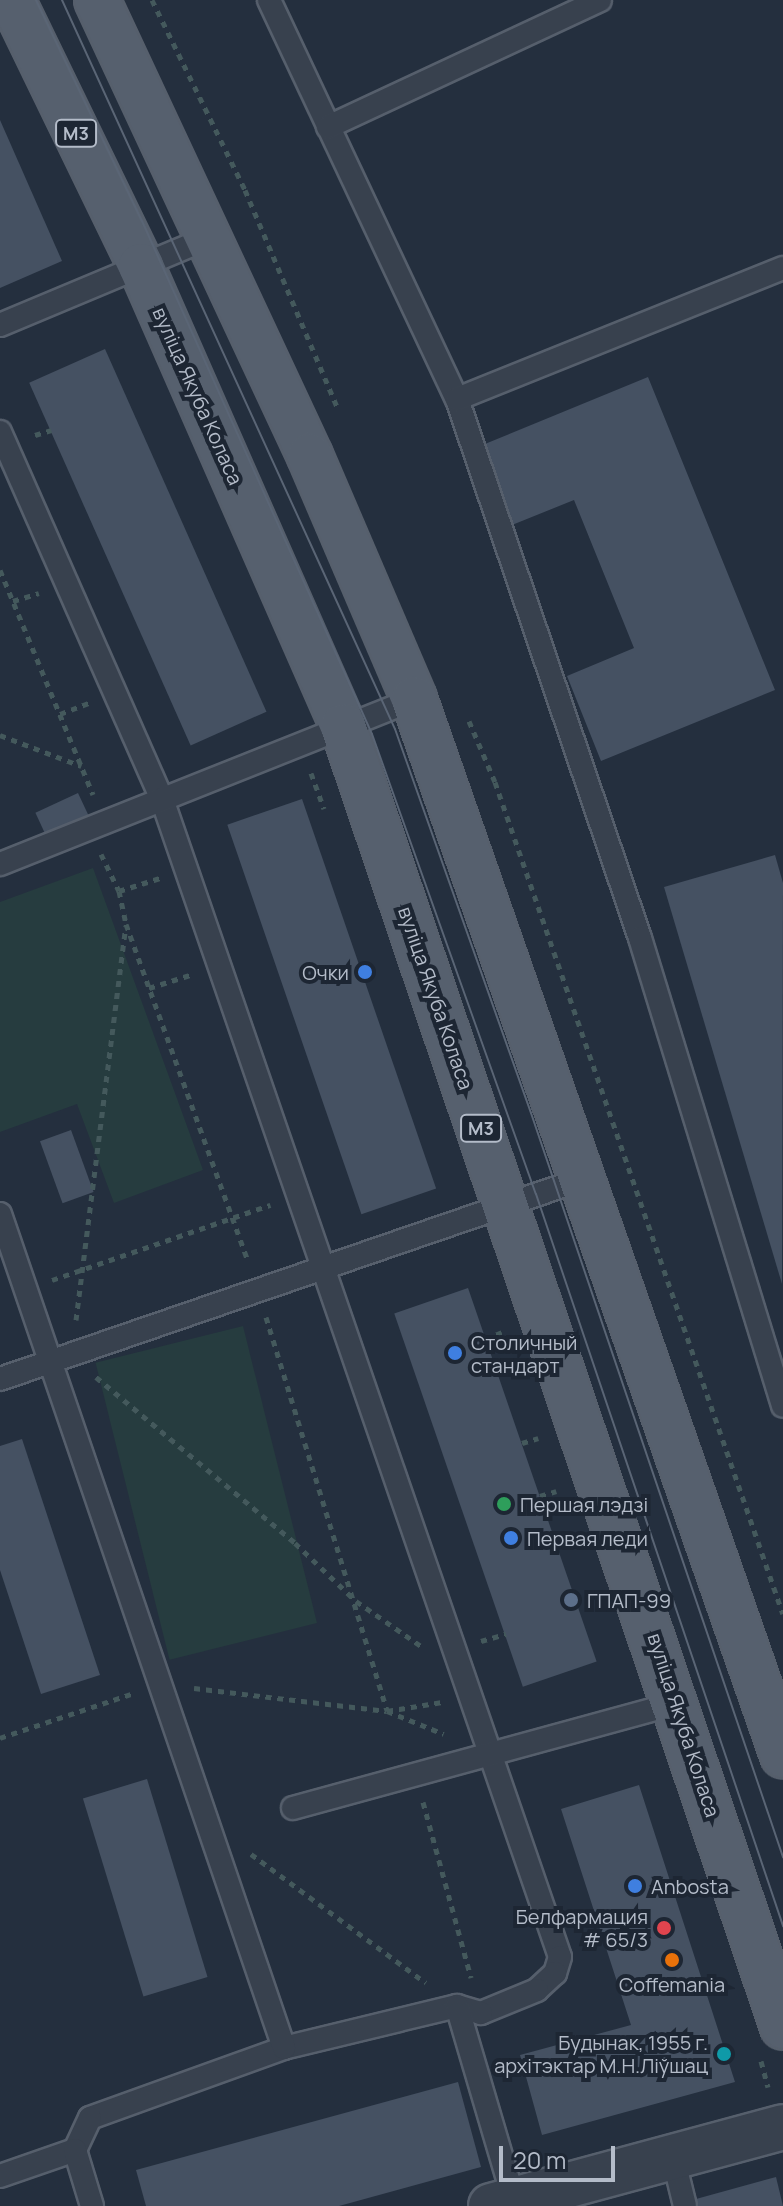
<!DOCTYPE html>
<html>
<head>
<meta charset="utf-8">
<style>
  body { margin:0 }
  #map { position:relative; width:783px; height:2206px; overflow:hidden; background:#242f3e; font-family:Manrope,sans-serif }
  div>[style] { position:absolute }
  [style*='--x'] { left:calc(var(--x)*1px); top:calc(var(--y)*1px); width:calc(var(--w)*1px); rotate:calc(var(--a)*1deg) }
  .green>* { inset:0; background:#263c3f; transform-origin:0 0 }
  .building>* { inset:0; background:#455162; transform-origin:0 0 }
  .path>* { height:5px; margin-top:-2.5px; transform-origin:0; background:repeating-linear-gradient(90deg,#44595c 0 6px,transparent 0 12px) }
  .roads { filter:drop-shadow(2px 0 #565f6c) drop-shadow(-2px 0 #565f6c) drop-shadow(0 2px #565f6c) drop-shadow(0 -2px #565f6c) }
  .lane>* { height:22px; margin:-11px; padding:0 11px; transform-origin:11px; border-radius:11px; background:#38414e }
  .street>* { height:44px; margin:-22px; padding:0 22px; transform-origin:22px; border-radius:22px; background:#38414e }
  .primary>* { height:44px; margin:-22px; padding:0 22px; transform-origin:22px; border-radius:22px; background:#56606e }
  .tram>* { height:2px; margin:-1px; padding:0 1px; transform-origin:1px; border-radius:1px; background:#5a6575 }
  .dots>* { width:22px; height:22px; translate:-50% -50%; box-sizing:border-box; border:4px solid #1d2633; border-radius:50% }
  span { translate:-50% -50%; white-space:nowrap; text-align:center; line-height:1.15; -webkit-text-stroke:8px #1d2633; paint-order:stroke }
  .shield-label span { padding:2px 6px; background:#1d2633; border:2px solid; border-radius:6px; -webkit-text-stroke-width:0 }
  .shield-label { font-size:18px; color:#b4bcc9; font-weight:700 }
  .street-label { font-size:20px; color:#b4bcc9 }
  .poi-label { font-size:20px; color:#b4bcc9 }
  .right { translate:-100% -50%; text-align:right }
  .left { translate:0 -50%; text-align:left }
  .scale { position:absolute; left:499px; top:2146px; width:116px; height:36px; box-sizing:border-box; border:4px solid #b4bcc9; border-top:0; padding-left:10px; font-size:24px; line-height:28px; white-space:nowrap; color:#b4bcc9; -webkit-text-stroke:6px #1d2633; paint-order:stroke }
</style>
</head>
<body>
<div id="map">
  <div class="green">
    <i style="clip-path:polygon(93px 868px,203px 1170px,114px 1203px,77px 1104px,0 1132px,0 902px)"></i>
    <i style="left:243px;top:1326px;width:306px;height:152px;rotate:76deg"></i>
  </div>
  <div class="building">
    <i style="clip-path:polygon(0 120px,62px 261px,0 288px)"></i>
    <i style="left:105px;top:349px;width:397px;height:83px;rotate:66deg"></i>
    <i style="clip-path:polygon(648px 377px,775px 690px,601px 761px,567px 676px,634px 648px,574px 500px,512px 525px,480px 446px)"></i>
    <i style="left:78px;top:793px;width:26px;height:47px;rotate:65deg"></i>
    <i style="left:302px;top:799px;width:412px;height:79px;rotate:71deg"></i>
    <i style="clip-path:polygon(775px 855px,783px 883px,782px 1284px,664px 887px)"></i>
    <i style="left:71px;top:1130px;width:66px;height:33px;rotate:70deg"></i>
    <i style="left:468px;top:1288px;width:395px;height:78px;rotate:71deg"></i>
    <i style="clip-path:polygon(22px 1439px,100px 1675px,41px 1694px,0 1570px,0 1446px)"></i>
    <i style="left:147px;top:1779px;width:207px;height:67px;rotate:73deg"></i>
    <i style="clip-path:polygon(639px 1785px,735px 2082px,542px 2135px,520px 2055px,631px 2025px,561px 1809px)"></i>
    <i style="clip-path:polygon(458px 2082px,481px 2167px,339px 2206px,146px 2206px,136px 2170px)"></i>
    <i style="clip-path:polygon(776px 2177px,783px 2206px,698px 2206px,696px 2199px)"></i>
  </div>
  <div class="path">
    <i style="--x:152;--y:0;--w:212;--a:63.9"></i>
    <i style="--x:245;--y:190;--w:238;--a:67"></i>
    <i style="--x:35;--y:435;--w:17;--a:-17"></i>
    <i style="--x:0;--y:570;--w:243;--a:67.5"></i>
    <i style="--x:13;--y:601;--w:27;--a:-17"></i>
    <i style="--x:60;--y:714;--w:31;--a:-21"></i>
    <i style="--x:469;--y:721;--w:66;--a:66.9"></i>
    <i style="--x:495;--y:782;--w:880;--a:70.91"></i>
    <i style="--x:0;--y:735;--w:87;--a:20.9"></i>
    <i style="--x:311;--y:773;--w:38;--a:70"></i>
    <i style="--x:101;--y:854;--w:41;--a:64.1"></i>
    <i style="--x:119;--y:891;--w:34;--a:78"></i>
    <i style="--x:126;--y:924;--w:358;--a:70.1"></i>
    <i style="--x:119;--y:891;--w:43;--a:-17.6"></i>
    <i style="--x:149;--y:988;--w:43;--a:-17.6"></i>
    <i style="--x:52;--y:1280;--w:231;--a:-19"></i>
    <i style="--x:266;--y:1317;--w:412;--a:72.9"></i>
    <i style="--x:387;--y:1711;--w:61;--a:22"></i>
    <i style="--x:76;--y:1320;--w:397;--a:-82.8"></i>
    <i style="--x:485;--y:1339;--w:18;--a:-22"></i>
    <i style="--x:96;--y:1377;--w:259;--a:39.8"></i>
    <i style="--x:295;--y:1543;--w:84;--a:43.6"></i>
    <i style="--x:356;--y:1601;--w:79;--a:34.7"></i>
    <i style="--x:522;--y:1443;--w:17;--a:-17"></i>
    <i style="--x:540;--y:1496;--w:17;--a:-17"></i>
    <i style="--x:481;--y:1641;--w:26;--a:-16"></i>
    <i style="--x:194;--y:1688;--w:194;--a:6.8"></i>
    <i style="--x:387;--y:1711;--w:56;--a:-9.3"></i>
    <i style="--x:0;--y:1738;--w:141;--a:-18.6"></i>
    <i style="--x:423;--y:1802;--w:182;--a:74.7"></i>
    <i style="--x:251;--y:1854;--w:217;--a:36.4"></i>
    <i style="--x:761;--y:2061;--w:27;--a:75"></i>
  </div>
  <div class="roads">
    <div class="lane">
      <i style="--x:269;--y:0;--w:441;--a:64.8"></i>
      <i style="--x:457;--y:399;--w:569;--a:71.25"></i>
      <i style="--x:640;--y:938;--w:489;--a:73"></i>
      <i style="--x:328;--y:127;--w:300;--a:-25"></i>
      <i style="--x:0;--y:325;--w:228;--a:-22.7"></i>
      <i style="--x:457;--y:399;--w:351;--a:-21.9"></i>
      <i style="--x:0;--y:432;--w:401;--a:66.2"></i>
      <i style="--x:162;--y:799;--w:1224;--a:71.03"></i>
      <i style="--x:560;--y:1957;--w:17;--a:107"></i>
      <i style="--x:555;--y:1973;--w:25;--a:137"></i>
      <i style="--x:537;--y:1990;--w:61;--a:157.7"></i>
      <i style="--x:481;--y:2013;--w:25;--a:-164"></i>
      <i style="--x:457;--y:2006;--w:178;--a:166.4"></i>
      <i style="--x:284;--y:2048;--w:206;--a:160.2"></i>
      <i style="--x:90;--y:2118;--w:35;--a:115"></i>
      <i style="--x:75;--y:2150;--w:79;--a:160.9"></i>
      <i style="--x:0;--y:864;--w:446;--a:-21.7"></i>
      <i style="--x:0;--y:1214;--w:881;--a:71.19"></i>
      <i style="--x:0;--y:1379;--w:619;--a:-18.96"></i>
      <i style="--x:293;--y:1808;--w:399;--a:-15.3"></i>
      <i style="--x:457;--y:2006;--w:202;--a:73.6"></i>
      <i style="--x:75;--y:2150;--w:59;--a:73.1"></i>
      <i style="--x:673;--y:2157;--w:50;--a:76.2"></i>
    </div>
    <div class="street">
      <i style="--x:491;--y:2206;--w:302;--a:-15.1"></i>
    </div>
    <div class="primary">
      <i style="--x:12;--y:0;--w:296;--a:64.1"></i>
      <i style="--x:141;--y:266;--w:502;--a:66.29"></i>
      <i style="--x:343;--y:726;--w:1373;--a:71.31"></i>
      <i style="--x:97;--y:0;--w:503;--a:64.96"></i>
      <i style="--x:310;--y:456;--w:264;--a:66.8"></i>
      <i style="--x:414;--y:699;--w:1119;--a:70.74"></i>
    </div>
  </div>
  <div class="tram">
    <i style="--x:36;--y:0;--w:245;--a:64.4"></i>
    <i style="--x:142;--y:221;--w:562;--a:65.85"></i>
    <i style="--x:372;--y:734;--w:488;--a:70.4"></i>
    <i style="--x:536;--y:1194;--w:773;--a:71.35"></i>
    <i style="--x:62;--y:0;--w:801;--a:65.45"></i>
    <i style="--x:395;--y:729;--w:407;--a:70.5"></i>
    <i style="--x:531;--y:1113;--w:786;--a:71.29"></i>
  </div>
  <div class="dots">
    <i style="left:365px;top:972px;background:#3f7fe0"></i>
    <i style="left:455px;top:1353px;background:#3f7fe0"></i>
    <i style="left:504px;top:1504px;background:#2e9e5b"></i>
    <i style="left:511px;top:1538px;background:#3f7fe0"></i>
    <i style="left:571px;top:1600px;background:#5c6f8a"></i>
    <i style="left:635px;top:1886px;background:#3f7fe0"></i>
    <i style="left:664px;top:1928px;background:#e0444e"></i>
    <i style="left:672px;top:1960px;background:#e8710a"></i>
    <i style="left:724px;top:2054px;background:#0f9aa8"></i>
  </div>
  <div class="shield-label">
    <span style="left:76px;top:133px">М3</span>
    <span style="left:481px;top:1128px">М3</span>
  </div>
  <div class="street-label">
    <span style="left:198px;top:396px;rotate:66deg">вуліца Якуба Коласа</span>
    <span style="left:436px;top:998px;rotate:71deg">вуліца Якуба Коласа</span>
    <span style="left:684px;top:1725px;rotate:72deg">вуліца Якуба Коласа</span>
  </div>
  <div class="poi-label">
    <span class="right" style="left:349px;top:972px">Очки</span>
    <span class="left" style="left:471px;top:1354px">Столичный<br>стандарт</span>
    <span class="left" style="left:520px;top:1504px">Першая лэдзі</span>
    <span class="left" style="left:527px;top:1538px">Первая леди</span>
    <span class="left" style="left:587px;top:1600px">ГПАП-99</span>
    <span class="left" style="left:651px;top:1886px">Anbosta</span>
    <span class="right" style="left:648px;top:1928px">Белфармация<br># 65/3</span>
    <span style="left:672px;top:1984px">Coffemania</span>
    <span class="right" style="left:708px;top:2054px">Будынак, 1955 г.<br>архітэктар М.Н.Ліўшац</span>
  </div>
  <div class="scale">20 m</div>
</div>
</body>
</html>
